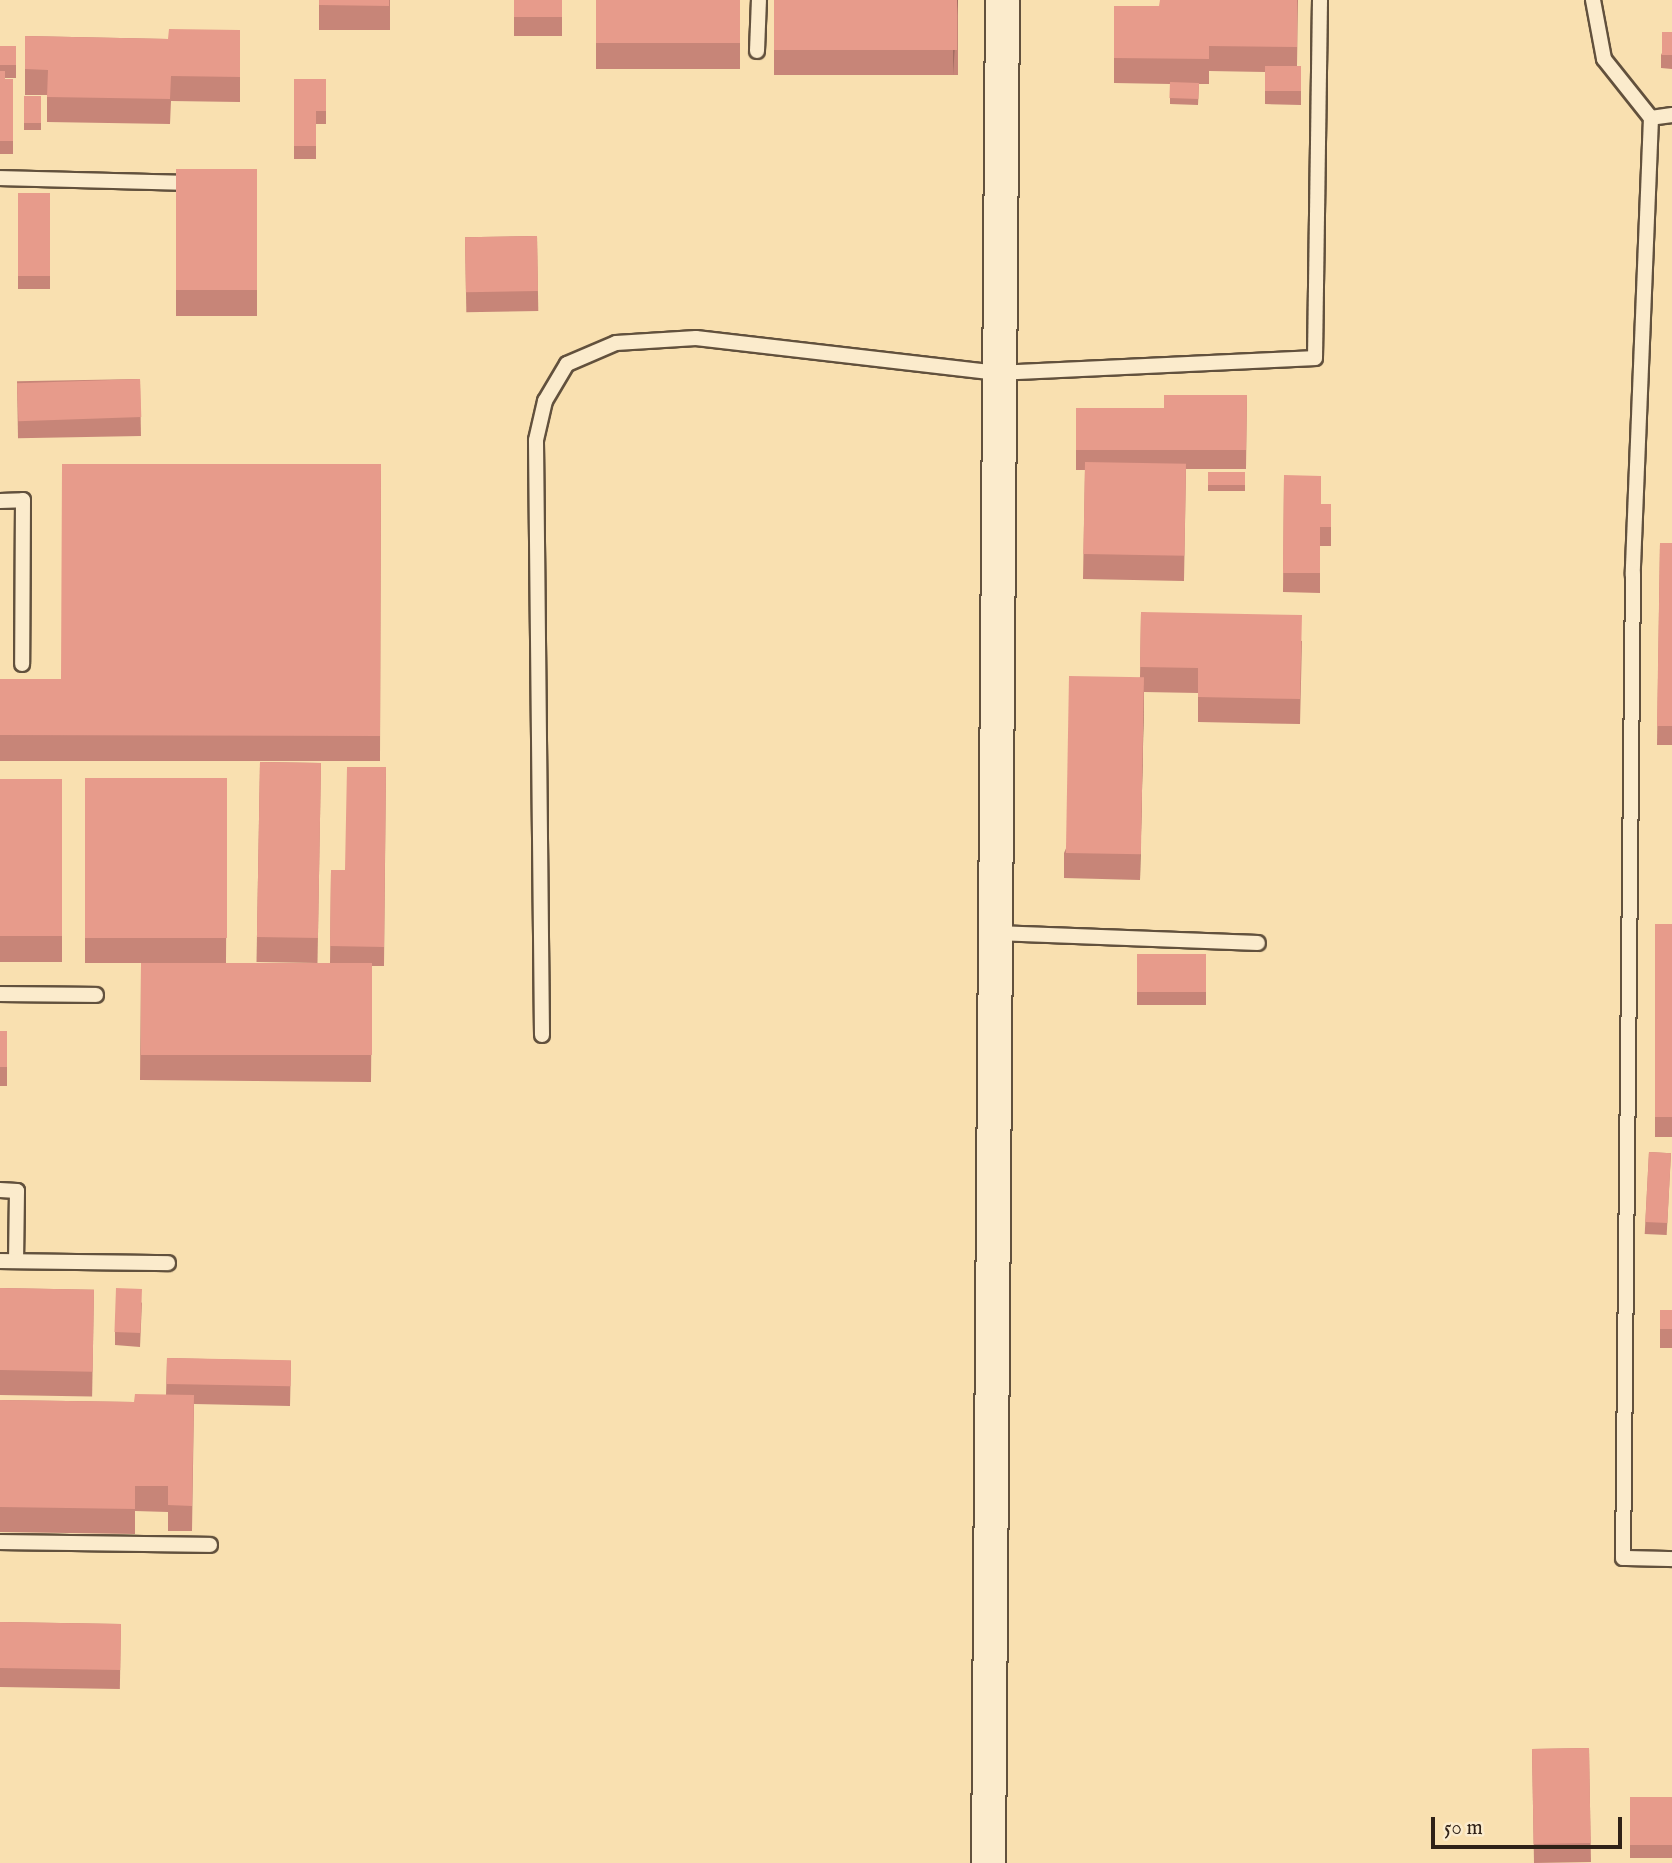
<!DOCTYPE html>
<html>
<head>
<meta charset="utf-8">
<style>
  body { margin:0 }
  #map { position:relative; width:1672px; height:1863px; overflow:hidden; background:#f9e0b0; font-family:"IM FELL English",serif }
  div>[style] { position:absolute }
  [style*='--x'] { left:calc(var(--x)*1px); top:calc(var(--y)*1px); width:calc(var(--w)*1px); rotate:calc(var(--a)*1deg) }
  .roads { filter:drop-shadow(2px 0 #62513d) drop-shadow(-2px 0 #62513d) drop-shadow(0 2px #62513d) drop-shadow(0 -2px #62513d) }
  .service>* { height:14px; margin:-7px; padding:0 7px; transform-origin:7px; border-radius:7px; background:#fbebcc }
  .tertiary>* { height:33px; margin:-16.5px; padding:0 16.5px; transform-origin:16.5px; border-radius:16.5px; background:#fbebcc }
  .wall>* { inset:0; background:#c78578; transform-origin:0 0 }
  .shaded-wall>* { inset:0; background:#a26c61 }
  .building>* { inset:0; background:#e79b8b; transform-origin:0 0 }
  span { translate:-50% -50%; white-space:nowrap; text-align:center; line-height:1.15; -webkit-text-stroke:6px #fbebcc; paint-order:stroke }
  .scale { position:absolute; left:1431px; top:1817px; width:191px; height:32px; box-sizing:border-box; border:4px solid #2f2117; border-top:0; padding-left:9px; font-size:21px; line-height:24px; white-space:nowrap; color:#2f2117; -webkit-text-stroke:5px #fbebcc; paint-order:stroke }
</style>
</head>
<body>
<div id="map">
  <div class="roads">
    <div class="service">
      <i style="--x:1593;--y:0;--w:60;--a:79.4"></i>
      <i style="--x:1604;--y:59;--w:75;--a:51.5"></i>
      <i style="--x:757;--y:51;--w:51;--a:-87.8"></i>
      <i style="--x:1672;--y:115;--w:21;--a:172"></i>
      <i style="--x:1651;--y:118;--w:456;--a:92.3"></i>
      <i style="--x:1633;--y:574;--w:984;--a:90.58"></i>
      <i style="--x:1623;--y:1558;--w:49;--a:1.2"></i>
      <i style="--x:0;--y:178;--w:193;--a:1.5"></i>
      <i style="--x:0;--y:501;--w:23;--a:-2"></i>
      <i style="--x:23;--y:500;--w:164;--a:90.3"></i>
      <i style="--x:996;--y:933;--w:262;--a:2.2"></i>
      <i style="--x:0;--y:994;--w:96;--a:0.6"></i>
      <i style="--x:542;--y:1035;--w:595;--a:-90.58"></i>
      <i style="--x:536;--y:440;--w:40;--a:-77"></i>
      <i style="--x:545;--y:401;--w:43;--a:-59.3"></i>
      <i style="--x:567;--y:364;--w:53;--a:-23.2"></i>
      <i style="--x:616;--y:343;--w:80;--a:-3.6"></i>
      <i style="--x:696;--y:338;--w:304;--a:6.6"></i>
      <i style="--x:998;--y:373;--w:317;--a:-2.7"></i>
      <i style="--x:1315;--y:358;--w:358;--a:-89.2"></i>
      <i style="--x:0;--y:1190;--w:17;--a:3"></i>
      <i style="--x:17;--y:1191;--w:70;--a:90.8"></i>
      <i style="--x:0;--y:1261;--w:168;--a:0.7"></i>
      <i style="--x:0;--y:1542;--w:210;--a:0.8"></i>
    </div>
    <div class="tertiary">
      <i style="--x:988;--y:1863;--w:1863;--a:-89.57"></i>
    </div>
  </div>
  <div class="wall">
    <i style="left:319px;top:0;width:71px;height:30px"></i>
    <i style="left:514px;top:0;width:48px;height:36px"></i>
    <i style="left:596px;top:0;width:144px;height:69px"></i>
    <i style="left:774px;top:0;width:184px;height:75px"></i>
    <i style="clip-path:polygon(1298px 0,1297px 66px,1301px 66px,1301px 105px,1265px 104px,1265px 72px,1209px 71px,1209px 84px,1199px 84px,1198px 105px,1170px 104px,1170px 84px,1114px 83px,1114px 6px,1159px 6px)"></i>
    <i style="clip-path:polygon(240px 30px,240px 102px,171px 101px,170px 124px,47px 122px,47px 95px,25px 95px,25px 36px,168px 39px)"></i>
    <i style="clip-path:polygon(1672px 32px,1672px 69px,1661px 68px,1661px 55px)"></i>
    <i style="clip-path:polygon(0 46px,16px 46px,16px 78px,5px 78px,5px 79px,13px 79px,13px 154px,0 154px)"></i>
    <i style="clip-path:polygon(294px 79px,326px 79px,326px 124px,316px 124px,316px 159px,294px 159px)"></i>
    <i style="left:24px;top:96px;width:17px;height:34px"></i>
    <i style="left:176px;top:169px;width:81px;height:147px"></i>
    <i style="left:18px;top:193px;width:32px;height:96px"></i>
    <i style="left:537px;top:236px;width:75px;height:72px;rotate:89deg"></i>
    <i style="left:140px;top:379px;width:57px;height:123px;rotate:89deg"></i>
    <i style="clip-path:polygon(1247px 395px,1246px 469px,1186px 469px,1184px 581px,1083px 579px,1085px 470px,1076px 470px,1076px 408px,1164px 408px)"></i>
    <i style="clip-path:polygon(381px 464px,380px 761px,0 761px,0 679px,61px 679px)"></i>
    <i style="left:1245px;top:472px;width:19px;height:37px;rotate:90deg"></i>
    <i style="clip-path:polygon(1284px 475px,1321px 504px,1331px 504px,1331px 546px,1320px 546px,1320px 593px,1283px 592px)"></i>
    <i style="clip-path:polygon(1660px 543px,1672px 543px,1672px 745px,1657px 745px)"></i>
    <i style="clip-path:polygon(1141px 612px,1302px 641px,1300px 724px,1198px 722px,1198px 693px,1144px 692px,1140px 880px,1064px 878px,1064px 853px,1140px 677px)"></i>
    <i style="left:260px;top:762px;width:61px;height:200px;rotate:1deg"></i>
    <i style="clip-path:polygon(386px 767px,384px 966px,372px 966px,371px 1082px,140px 1080px,141px 963px,85px 963px,85px 778px,227px 778px,226px 963px,330px 964px,331px 870px,345px 870px)"></i>
    <i style="left:0;top:779px;width:62px;height:183px"></i>
    <i style="left:1655px;top:924px;width:17px;height:213px"></i>
    <i style="left:1137px;top:954px;width:69px;height:51px"></i>
    <i style="left:0;top:1031px;width:7px;height:55px"></i>
    <i style="left:1649px;top:1152px;width:22px;height:82px;rotate:3deg"></i>
    <i style="left:0;top:1288px;width:94px;height:107px;rotate:1deg"></i>
    <i style="clip-path:polygon(142px 1302px,140px 1347px,115px 1345px,115px 1332px)"></i>
    <i style="left:1660px;top:1310px;width:12px;height:38px"></i>
    <i style="clip-path:polygon(167px 1358px,291px 1361px,290px 1406px,194px 1404px,192px 1531px,168px 1531px,168px 1512px,135px 1511px,135px 1534px,0 1532px,0 1400px,134px 1402px,166px 1395px)"></i>
    <i style="left:0;top:1622px;width:121px;height:65px;rotate:1deg"></i>
    <i style="left:1589px;top:1748px;width:114px;height:57px;rotate:89deg"></i>
    <i style="left:1672px;top:1797px;width:61px;height:42px;rotate:90deg"></i>
  </div>
  <div class="shaded-wall">
    <i style="clip-path:polygon(957px 0,958px 0,953px 75px,953px 50px)"></i>
    <i style="clip-path:polygon(1144px 677px,1144px 703px,1140px 880px,1140px 854px)"></i>
  </div>
  <div class="building">
    <i style="clip-path:polygon(319px 0,389px 0,389px 6px,319px 5px)"></i>
    <i style="left:514px;top:0;width:48px;height:17px"></i>
    <i style="left:596px;top:0;width:144px;height:43px"></i>
    <i style="left:774px;top:0;width:183px;height:50px"></i>
    <i style="clip-path:polygon(1160px 0,1297px 0,1297px 47px,1209px 46px,1209px 59px,1114px 58px,1114px 6px,1159px 6px)"></i>
    <i style="clip-path:polygon(169px 29px,240px 30px,240px 77px,171px 76px,170px 99px,47px 97px,48px 70px,25px 69px,25px 36px,168px 39px)"></i>
    <i style="left:1662px;top:32px;width:10px;height:23px"></i>
    <i style="left:0;top:46px;width:16px;height:19px"></i>
    <i style="left:1265px;top:66px;width:36px;height:25px"></i>
    <i style="clip-path:polygon(0 71px,5px 71px,5px 79px,13px 79px,13px 141px,0 141px)"></i>
    <i style="clip-path:polygon(294px 79px,326px 79px,326px 111px,316px 111px,316px 146px,294px 146px)"></i>
    <i style="left:1170px;top:82px;width:29px;height:16px;rotate:2deg"></i>
    <i style="left:24px;top:96px;width:17px;height:27px"></i>
    <i style="left:176px;top:169px;width:81px;height:121px"></i>
    <i style="left:18px;top:193px;width:32px;height:83px"></i>
    <i style="left:537px;top:236px;width:55px;height:72px;rotate:89deg"></i>
    <i style="left:140px;top:379px;width:38px;height:123px;rotate:88deg"></i>
    <i style="clip-path:polygon(1164px 395px,1247px 395px,1246px 450px,1076px 450px,1076px 408px,1164px 408px)"></i>
    <i style="left:1085px;top:462px;width:101px;height:92px;rotate:1deg"></i>
    <i style="clip-path:polygon(62px 464px,381px 464px,380px 736px,0 735px,0 679px,61px 679px)"></i>
    <i style="left:1245px;top:472px;width:13px;height:37px;rotate:90deg"></i>
    <i style="clip-path:polygon(1284px 475px,1321px 476px,1321px 504px,1331px 504px,1331px 527px,1320px 527px,1320px 573px,1283px 573px)"></i>
    <i style="clip-path:polygon(1660px 543px,1672px 543px,1672px 726px,1657px 726px)"></i>
    <i style="clip-path:polygon(1141px 612px,1302px 615px,1300px 699px,1198px 697px,1198px 668px,1140px 667px)"></i>
    <i style="left:1069px;top:676px;width:75px;height:177px;rotate:1deg"></i>
    <i style="left:260px;top:762px;width:61px;height:175px;rotate:1deg"></i>
    <i style="clip-path:polygon(347px 767px,386px 767px,384px 947px,330px 946px,331px 870px,345px 870px)"></i>
    <i style="left:85px;top:778px;width:142px;height:160px"></i>
    <i style="left:0;top:779px;width:62px;height:157px"></i>
    <i style="left:1655px;top:924px;width:17px;height:193px"></i>
    <i style="left:1137px;top:954px;width:69px;height:38px"></i>
    <i style="left:141px;top:963px;width:231px;height:92px"></i>
    <i style="left:0;top:1031px;width:7px;height:36px"></i>
    <i style="left:1649px;top:1152px;width:22px;height:70px;rotate:3deg"></i>
    <i style="left:0;top:1288px;width:94px;height:82px;rotate:1deg"></i>
    <i style="left:116px;top:1288px;width:26px;height:44px;rotate:2deg"></i>
    <i style="left:1660px;top:1310px;width:12px;height:19px"></i>
    <i style="left:167px;top:1358px;width:124px;height:26px;rotate:1deg"></i>
    <i style="clip-path:polygon(135px 1394px,194px 1395px,192px 1506px,168px 1505px,168px 1486px,135px 1486px,135px 1509px,0 1507px,0 1400px,134px 1402px)"></i>
    <i style="left:0;top:1622px;width:121px;height:46px;rotate:1deg"></i>
    <i style="left:1589px;top:1748px;width:95px;height:57px;rotate:89deg"></i>
    <i style="left:1672px;top:1797px;width:48px;height:42px;rotate:90deg"></i>
  </div>
  <div class="scale">50 m</div>
</div>
</body>
</html>
